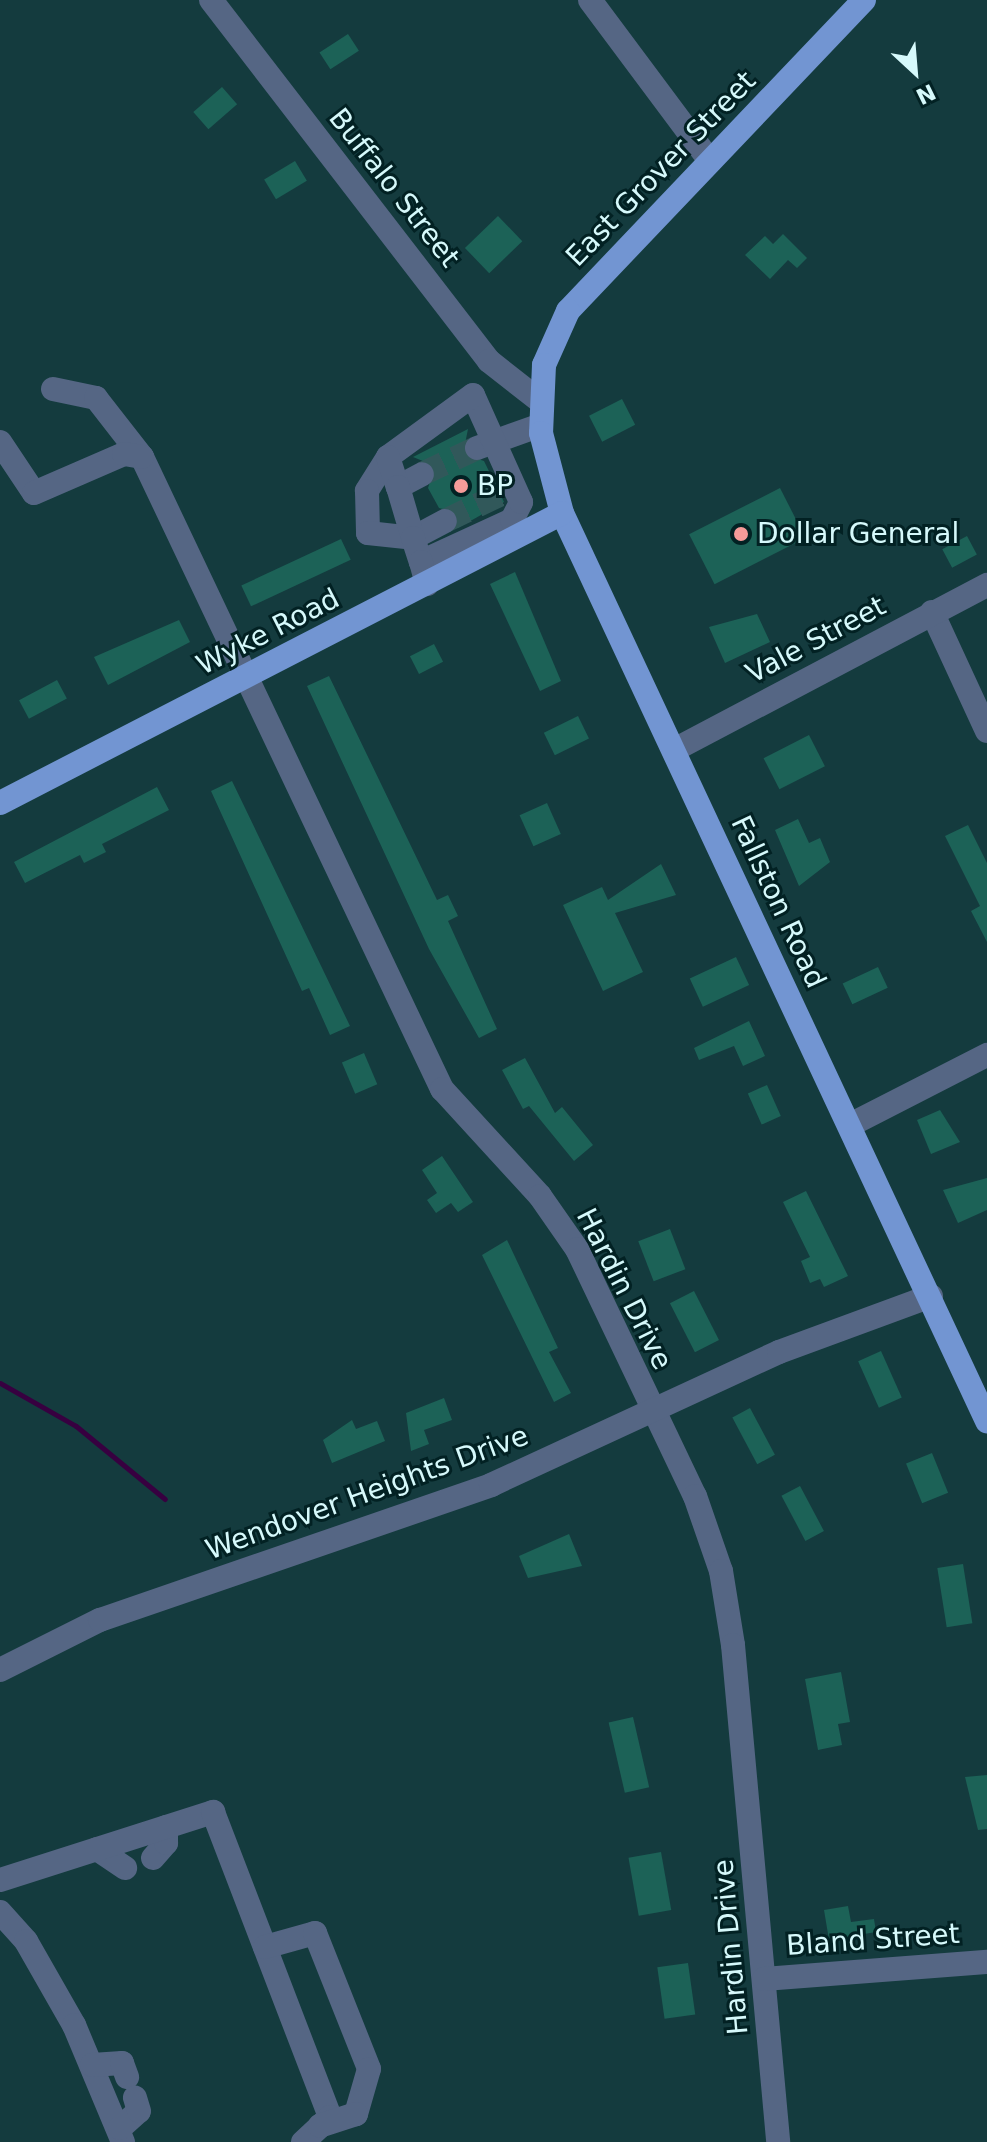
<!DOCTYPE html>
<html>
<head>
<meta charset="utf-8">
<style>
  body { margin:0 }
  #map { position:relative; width:987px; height:2142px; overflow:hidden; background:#143b3e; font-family:"DejaVu Sans",sans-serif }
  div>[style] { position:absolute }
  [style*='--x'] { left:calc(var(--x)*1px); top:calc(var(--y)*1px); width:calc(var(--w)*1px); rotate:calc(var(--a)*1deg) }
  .stream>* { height:5px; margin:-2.5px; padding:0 2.5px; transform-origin:2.5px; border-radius:2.5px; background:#370040 }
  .building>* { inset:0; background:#1c6257; transform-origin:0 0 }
  .minor-tunnel>* { height:24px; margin-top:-12px; transform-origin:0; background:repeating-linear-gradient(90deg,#31585a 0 24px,transparent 0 36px) }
  .minor>* { height:24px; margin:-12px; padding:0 12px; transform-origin:12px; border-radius:12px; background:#556684 }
  .major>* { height:24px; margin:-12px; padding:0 12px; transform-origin:12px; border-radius:12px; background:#7295d2 }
  .dots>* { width:22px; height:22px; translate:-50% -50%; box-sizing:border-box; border:4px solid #022123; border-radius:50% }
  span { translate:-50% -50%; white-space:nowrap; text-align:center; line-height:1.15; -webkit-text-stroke:6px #022123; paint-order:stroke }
  .street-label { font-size:28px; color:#d6f9fb }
  .poi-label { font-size:28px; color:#d6f9fb }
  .left { translate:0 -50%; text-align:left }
  .north { position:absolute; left:875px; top:32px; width:80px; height:80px; -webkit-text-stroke:6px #022123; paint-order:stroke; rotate:154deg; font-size:22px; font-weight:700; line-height:32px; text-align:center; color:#d6f9fb }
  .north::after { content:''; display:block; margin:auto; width:28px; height:36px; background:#d6f9fb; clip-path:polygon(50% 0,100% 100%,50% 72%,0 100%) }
</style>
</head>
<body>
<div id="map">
  <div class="stream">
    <i style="--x:0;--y:1383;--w:87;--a:29.5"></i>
    <i style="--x:76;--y:1426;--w:115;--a:39.4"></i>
  </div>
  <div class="building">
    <i style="left:348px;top:34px;width:20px;height:34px;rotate:57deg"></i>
    <i style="left:222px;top:87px;width:23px;height:38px;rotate:49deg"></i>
    <i style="left:295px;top:161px;width:23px;height:36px;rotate:59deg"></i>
    <i style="left:498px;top:216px;width:35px;height:46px;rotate:46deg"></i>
    <i style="clip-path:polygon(783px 234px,807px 258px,797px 268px,788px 260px,770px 279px,745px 255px,765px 236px,773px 244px)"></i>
    <i style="left:622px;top:399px;width:29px;height:37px;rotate:63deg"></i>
    <i style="clip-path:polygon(468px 429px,463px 454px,484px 461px,504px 502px,458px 528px,458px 513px,439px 508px,428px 488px,435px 466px,413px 457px)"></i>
    <i style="left:780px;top:488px;width:56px;height:102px;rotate:63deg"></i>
    <i style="left:967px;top:536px;width:21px;height:28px;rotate:62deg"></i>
    <i style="left:341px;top:539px;width:23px;height:110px;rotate:65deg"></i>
    <i style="clip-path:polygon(515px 572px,561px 681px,540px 691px,490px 584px)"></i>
    <i style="clip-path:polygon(757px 614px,770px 642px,725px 663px,709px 627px)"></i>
    <i style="clip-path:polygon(179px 620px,190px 642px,108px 685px,94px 657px)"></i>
    <i style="left:434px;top:644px;width:20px;height:27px;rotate:63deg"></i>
    <i style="clip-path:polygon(329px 676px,437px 900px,448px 895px,458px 916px,448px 921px,497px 1029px,479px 1038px,429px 949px,307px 686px)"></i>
    <i style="left:57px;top:680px;width:21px;height:43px;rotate:62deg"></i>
    <i style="left:578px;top:716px;width:25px;height:38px;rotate:64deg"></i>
    <i style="left:809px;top:735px;width:35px;height:51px;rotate:63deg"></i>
    <i style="clip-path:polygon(232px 781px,350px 1026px,330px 1035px,309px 988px,302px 991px,211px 791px)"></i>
    <i style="clip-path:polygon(157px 787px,169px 810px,102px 844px,106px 852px,84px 863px,80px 855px,25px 883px,14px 862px)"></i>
    <i style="left:547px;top:803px;width:34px;height:30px;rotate:66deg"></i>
    <i style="clip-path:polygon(798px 819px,809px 843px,820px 838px,830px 862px,799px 886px,775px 830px)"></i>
    <i style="clip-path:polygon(968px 825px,987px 863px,987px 942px,971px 911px,980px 906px,945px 836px)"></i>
    <i style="clip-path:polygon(661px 864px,676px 895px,615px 913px,643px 972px,603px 991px,563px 905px,602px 887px,608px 900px)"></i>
    <i style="left:736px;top:957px;width:31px;height:51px;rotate:65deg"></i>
    <i style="left:878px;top:967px;width:23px;height:39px;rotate:65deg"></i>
    <i style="clip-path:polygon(749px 1021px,765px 1056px,743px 1066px,734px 1046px,699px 1060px,694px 1048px)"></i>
    <i style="left:364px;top:1053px;width:34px;height:24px;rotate:67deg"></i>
    <i style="clip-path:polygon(525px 1058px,555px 1113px,562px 1107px,593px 1145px,574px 1161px,529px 1106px,523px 1109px,502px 1070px)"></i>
    <i style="left:767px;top:1085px;width:34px;height:21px;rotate:66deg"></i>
    <i style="clip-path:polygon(940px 1110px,960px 1142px,931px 1154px,917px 1120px)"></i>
    <i style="clip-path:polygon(442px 1156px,473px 1202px,458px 1212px,451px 1203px,436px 1213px,427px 1200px,437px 1193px,422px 1170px)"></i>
    <i style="clip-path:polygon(987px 1178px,987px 1210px,958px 1223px,943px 1190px)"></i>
    <i style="clip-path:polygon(806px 1191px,848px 1276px,824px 1287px,820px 1279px,810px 1283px,801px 1261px,810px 1257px,783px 1202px)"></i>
    <i style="left:670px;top:1229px;width:43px;height:34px;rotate:69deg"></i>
    <i style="clip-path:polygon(507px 1240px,558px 1348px,549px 1352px,571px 1393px,554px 1402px,482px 1255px)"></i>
    <i style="left:694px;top:1291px;width:55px;height:27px;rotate:63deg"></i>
    <i style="left:881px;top:1351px;width:51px;height:25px;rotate:66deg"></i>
    <i style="clip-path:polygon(444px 1398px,452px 1420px,424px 1430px,429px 1444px,411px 1451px,406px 1413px)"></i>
    <i style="left:750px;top:1408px;width:53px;height:20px;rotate:62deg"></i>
    <i style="clip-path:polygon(352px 1420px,356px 1429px,377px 1421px,385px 1441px,332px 1463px,323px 1440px)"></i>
    <i style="left:932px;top:1453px;width:43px;height:28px;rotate:68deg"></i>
    <i style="left:800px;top:1486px;width:51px;height:21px;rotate:62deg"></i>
    <i style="clip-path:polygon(569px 1534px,582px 1566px,528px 1578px,519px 1556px)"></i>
    <i style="left:963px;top:1564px;width:60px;height:26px;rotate:81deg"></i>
    <i style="clip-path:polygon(841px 1672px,850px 1722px,838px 1724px,842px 1745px,818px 1750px,805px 1679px)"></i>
    <i style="left:633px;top:1717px;width:72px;height:25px;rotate:77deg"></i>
    <i style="clip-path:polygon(987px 1775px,987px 1829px,978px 1830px,965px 1777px)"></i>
    <i style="left:661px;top:1852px;width:59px;height:33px;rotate:80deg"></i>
    <i style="clip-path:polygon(848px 1906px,851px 1922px,874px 1919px,876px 1932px,829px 1940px,824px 1910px)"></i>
    <i style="left:688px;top:1963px;width:52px;height:31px;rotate:82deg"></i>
  </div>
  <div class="minor-tunnel">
    <i style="--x:422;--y:474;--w:61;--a:-25.3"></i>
    <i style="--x:445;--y:521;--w:62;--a:-25.7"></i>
  </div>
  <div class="minor">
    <i style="--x:211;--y:0;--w:456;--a:52.4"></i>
    <i style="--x:489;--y:361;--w:65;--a:38.1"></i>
    <i style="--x:590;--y:0;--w:201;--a:53.3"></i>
    <i style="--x:53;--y:389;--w:44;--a:11.8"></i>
    <i style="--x:96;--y:398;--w:75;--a:52.1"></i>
    <i style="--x:142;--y:457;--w:700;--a:64.61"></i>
    <i style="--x:442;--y:1089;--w:145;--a:47.5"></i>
    <i style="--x:540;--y:1196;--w:65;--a:55.1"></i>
    <i style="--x:577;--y:1249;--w:274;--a:64.5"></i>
    <i style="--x:695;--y:1496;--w:79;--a:70.9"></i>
    <i style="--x:721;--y:1571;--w:75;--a:80.8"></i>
    <i style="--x:733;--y:1645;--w:499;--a:84.8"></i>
    <i style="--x:0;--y:442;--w:61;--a:56.3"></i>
    <i style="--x:34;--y:493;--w:98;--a:-23.4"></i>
    <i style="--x:124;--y:454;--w:18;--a:9"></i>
    <i style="--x:477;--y:448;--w:68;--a:-19.8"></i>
    <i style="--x:388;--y:457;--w:40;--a:122"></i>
    <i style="--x:367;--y:491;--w:42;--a:88.6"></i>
    <i style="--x:368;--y:533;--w:45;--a:6.3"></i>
    <i style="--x:413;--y:538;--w:36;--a:-28"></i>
    <i style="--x:398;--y:487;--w:27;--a:-28"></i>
    <i style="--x:421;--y:562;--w:100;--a:-24.8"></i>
    <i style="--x:512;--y:520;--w:20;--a:-63"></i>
    <i style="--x:521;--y:502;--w:117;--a:-114.2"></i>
    <i style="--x:473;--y:395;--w:105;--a:143.9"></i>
    <i style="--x:388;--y:457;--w:32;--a:72"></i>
    <i style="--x:398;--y:487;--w:53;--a:73.6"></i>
    <i style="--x:413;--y:538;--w:25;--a:72"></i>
    <i style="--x:421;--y:562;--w:23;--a:75"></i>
    <i style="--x:932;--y:612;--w:131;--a:65.2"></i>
    <i style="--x:674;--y:750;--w:354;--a:-27.8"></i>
    <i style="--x:850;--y:1125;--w:154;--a:-27.1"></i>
    <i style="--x:0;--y:1670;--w:112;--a:-26.6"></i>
    <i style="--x:100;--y:1620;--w:414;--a:-19"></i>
    <i style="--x:491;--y:1485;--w:317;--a:-24.8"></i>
    <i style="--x:779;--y:1352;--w:162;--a:-20.2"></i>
    <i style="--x:97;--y:1849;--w:34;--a:34"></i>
    <i style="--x:153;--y:1858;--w:20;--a:-49"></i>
    <i style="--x:166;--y:1843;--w:16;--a:-90"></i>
    <i style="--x:0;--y:1880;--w:224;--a:-17.7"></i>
    <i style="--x:213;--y:1812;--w:327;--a:69"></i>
    <i style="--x:330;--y:2117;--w:37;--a:137"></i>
    <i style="--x:0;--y:1912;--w:39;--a:48"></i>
    <i style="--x:26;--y:1941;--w:97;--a:60.3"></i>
    <i style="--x:74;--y:2025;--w:127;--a:67.3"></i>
    <i style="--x:265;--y:1947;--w:52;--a:-15.6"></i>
    <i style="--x:315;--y:1933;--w:146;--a:68.3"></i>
    <i style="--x:369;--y:2069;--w:47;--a:106.1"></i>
    <i style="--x:356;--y:2114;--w:38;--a:162"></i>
    <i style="--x:764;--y:1979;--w:224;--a:-4.4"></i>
    <i style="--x:92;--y:2065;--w:30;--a:-4"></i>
    <i style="--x:122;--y:2063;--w:15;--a:70"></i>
    <i style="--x:120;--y:2128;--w:25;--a:-42"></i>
    <i style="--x:139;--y:2111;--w:14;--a:-107"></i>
  </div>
  <div class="major">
    <i style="--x:864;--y:0;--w:429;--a:133.6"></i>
    <i style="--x:568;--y:311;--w:59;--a:114"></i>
    <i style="--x:544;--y:365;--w:68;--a:92.5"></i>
    <i style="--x:541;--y:433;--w:83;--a:75.3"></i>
    <i style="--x:562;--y:513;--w:1003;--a:64.92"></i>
    <i style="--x:0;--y:803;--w:632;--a:-27.29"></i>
  </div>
  <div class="dots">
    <i style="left:461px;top:486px;background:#f59b99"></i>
    <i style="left:741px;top:534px;background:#f59b99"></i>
  </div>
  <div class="street-label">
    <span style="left:661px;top:169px;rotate:-46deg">East Grover Street</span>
    <span style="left:394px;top:188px;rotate:52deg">Buffalo Street</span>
    <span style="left:268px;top:632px;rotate:-27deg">Wyke Road</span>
    <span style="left:816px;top:640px;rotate:-28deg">Vale Street</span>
    <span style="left:778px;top:902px;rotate:65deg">Fallston Road</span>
    <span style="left:624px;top:1289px;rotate:63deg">Hardin Drive</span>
    <span style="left:367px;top:1493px;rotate:-20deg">Wendover Heights Drive</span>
    <span style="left:873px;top:1940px;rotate:-4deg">Bland Street</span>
    <span style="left:731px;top:1947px;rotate:-95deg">Hardin Drive</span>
  </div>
  <div class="poi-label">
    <span class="left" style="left:477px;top:486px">BP</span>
    <span class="left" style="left:757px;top:534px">Dollar General</span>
  </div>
  <div class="north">N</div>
</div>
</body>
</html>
